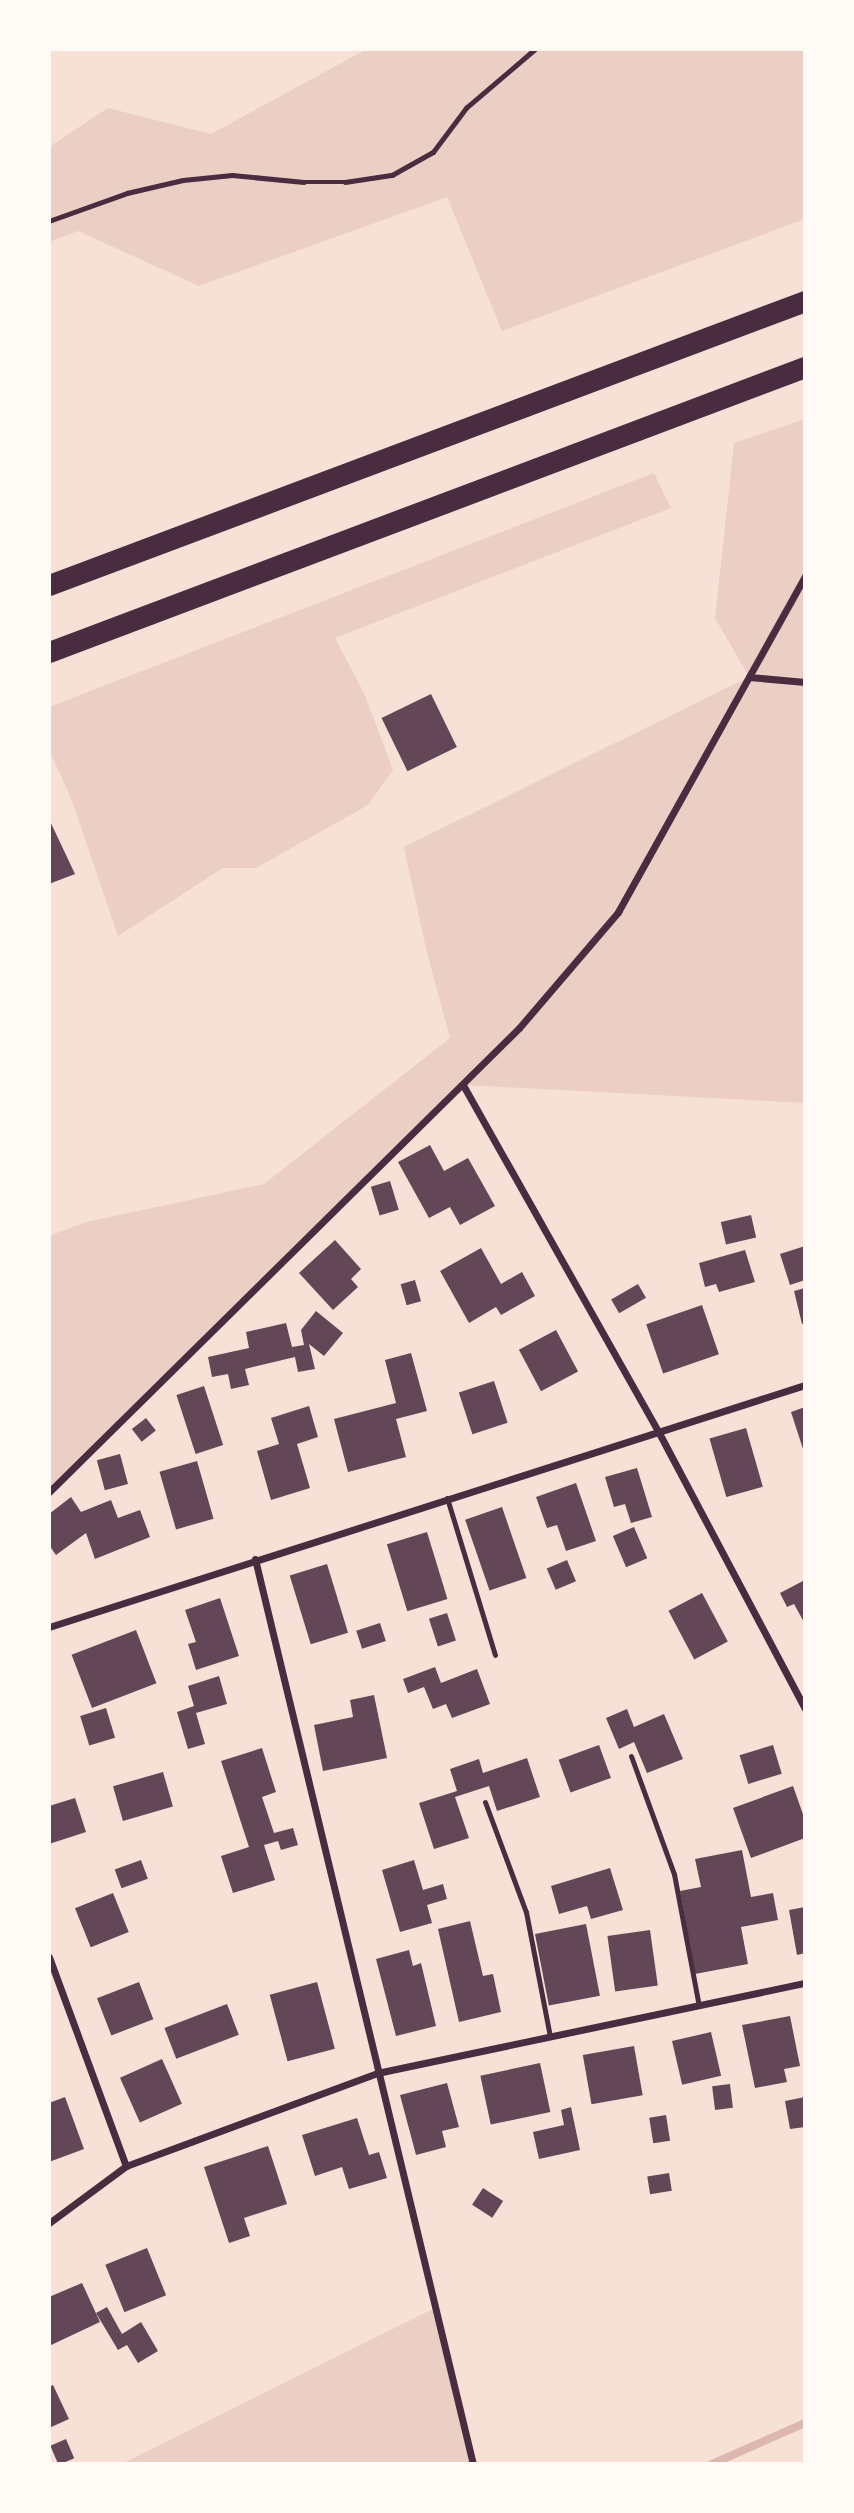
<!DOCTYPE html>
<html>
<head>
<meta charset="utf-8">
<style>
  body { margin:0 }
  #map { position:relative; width:854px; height:2513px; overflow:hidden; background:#f7e1d7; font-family:Bitter,serif }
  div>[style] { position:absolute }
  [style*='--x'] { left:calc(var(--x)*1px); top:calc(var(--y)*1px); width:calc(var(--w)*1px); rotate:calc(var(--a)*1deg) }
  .green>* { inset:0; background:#ebcfc5 }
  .stream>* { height:8px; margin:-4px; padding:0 4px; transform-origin:4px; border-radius:4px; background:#dcb8b0 }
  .building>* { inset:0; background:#644757; transform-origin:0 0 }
  .path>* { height:4.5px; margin:-2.25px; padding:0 2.25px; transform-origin:2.25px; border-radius:2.25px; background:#4a2c40 }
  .service>* { height:5px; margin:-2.5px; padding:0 2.5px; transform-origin:2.5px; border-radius:2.5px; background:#4a2c40 }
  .minor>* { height:7px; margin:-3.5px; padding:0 3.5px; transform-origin:3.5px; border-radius:3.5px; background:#4a2c40 }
  .motorway>* { height:21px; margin:-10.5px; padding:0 10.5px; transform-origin:10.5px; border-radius:10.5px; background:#4a2c40 }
  span { translate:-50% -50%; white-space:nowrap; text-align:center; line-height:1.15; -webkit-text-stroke:6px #fffaf5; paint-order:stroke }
  .frame { position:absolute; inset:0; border:51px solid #fffaf5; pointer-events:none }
</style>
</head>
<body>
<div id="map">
  <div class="green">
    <i style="clip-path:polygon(367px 49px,805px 49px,805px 219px,502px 331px,447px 197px,199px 286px,78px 231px,49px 242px,49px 147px,108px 108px,211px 134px)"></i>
    <i style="clip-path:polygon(805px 419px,805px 1103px,463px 1085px,49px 1492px,49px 1236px,86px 1222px,264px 1184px,450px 1038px,426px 949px,404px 847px,749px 677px,715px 618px,734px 443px)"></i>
    <i style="clip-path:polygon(654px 473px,671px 508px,335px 638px,364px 693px,393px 770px,368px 805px,256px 868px,223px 868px,118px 936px,71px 798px,49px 750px,49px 707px)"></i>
    <i style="clip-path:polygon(435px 2308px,473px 2464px,121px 2464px)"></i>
  </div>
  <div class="stream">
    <i style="--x:712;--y:2464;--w:102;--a:-23.8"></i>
  </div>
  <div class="building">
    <i style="left:431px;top:694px;width:59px;height:55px;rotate:64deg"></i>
    <i style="clip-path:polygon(49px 819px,75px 874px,49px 884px)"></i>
    <i style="clip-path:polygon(430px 1145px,444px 1171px,468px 1158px,495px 1206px,460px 1225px,450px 1207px,429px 1218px,398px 1162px)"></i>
    <i style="left:390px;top:1181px;width:30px;height:20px;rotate:73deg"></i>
    <i style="left:751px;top:1215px;width:23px;height:31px;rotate:77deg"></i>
    <i style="clip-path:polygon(335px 1240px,361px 1269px,351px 1279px,358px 1287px,333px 1310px,299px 1273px)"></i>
    <i style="clip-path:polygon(805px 1246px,805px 1280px,790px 1285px,780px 1254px)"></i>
    <i style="clip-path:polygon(481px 1248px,501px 1284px,522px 1272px,535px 1296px,501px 1315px,496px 1307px,469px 1323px,440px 1271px)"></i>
    <i style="clip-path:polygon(745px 1250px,755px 1282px,719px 1292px,716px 1284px,705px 1287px,699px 1263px)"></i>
    <i style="left:415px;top:1280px;width:22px;height:15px;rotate:74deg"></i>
    <i style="left:638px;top:1284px;width:16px;height:31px;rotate:60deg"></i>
    <i style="clip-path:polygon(805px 1288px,805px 1323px,802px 1324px,794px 1291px)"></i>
    <i style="left:702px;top:1305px;width:52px;height:59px;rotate:71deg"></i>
    <i style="clip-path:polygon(316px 1311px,343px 1333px,324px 1356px,309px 1344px,315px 1369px,298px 1372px,295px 1357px,245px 1369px,249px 1385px,231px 1389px,228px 1374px,212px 1377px,208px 1357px,249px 1348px,246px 1332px,286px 1323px,292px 1347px,304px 1345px,301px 1330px)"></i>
    <i style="left:556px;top:1330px;width:47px;height:42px;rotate:62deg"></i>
    <i style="clip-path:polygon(411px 1353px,427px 1411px,396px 1419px,406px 1457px,348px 1472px,334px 1419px,396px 1403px,385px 1360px)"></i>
    <i style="left:494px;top:1381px;width:44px;height:37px;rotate:72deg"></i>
    <i style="left:204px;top:1386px;width:62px;height:29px;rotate:72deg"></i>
    <i style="clip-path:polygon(309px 1406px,318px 1437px,297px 1444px,310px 1488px,271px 1500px,257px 1451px,279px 1444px,271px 1418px)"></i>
    <i style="clip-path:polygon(805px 1407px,805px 1448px,803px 1449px,791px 1412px)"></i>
    <i style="left:146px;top:1418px;width:16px;height:18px;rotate:52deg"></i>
    <i style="left:746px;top:1428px;width:61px;height:38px;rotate:74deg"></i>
    <i style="left:120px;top:1454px;width:31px;height:24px;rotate:75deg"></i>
    <i style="left:197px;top:1461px;width:60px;height:39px;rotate:74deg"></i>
    <i style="clip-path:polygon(637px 1468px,652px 1517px,631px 1523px,625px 1504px,614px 1507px,605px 1477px)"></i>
    <i style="clip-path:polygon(576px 1483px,596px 1541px,566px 1551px,557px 1525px,547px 1528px,536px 1497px)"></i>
    <i style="clip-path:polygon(71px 1497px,81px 1512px,111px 1500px,118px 1518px,140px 1510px,150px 1537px,95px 1559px,86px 1533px,56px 1555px,49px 1545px,49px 1514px)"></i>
    <i style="left:502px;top:1507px;width:75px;height:39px;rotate:71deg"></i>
    <i style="left:634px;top:1527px;width:34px;height:23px;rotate:67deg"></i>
    <i style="left:427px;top:1532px;width:70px;height:42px;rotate:73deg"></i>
    <i style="left:567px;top:1560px;width:23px;height:22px;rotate:67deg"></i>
    <i style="left:327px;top:1564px;width:72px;height:39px;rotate:73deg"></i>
    <i style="clip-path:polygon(803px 1581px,805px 1584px,805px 1624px,794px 1604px,787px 1607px,780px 1593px)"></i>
    <i style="left:702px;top:1593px;width:55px;height:38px;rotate:62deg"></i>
    <i style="clip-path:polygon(220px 1598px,239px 1656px,196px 1670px,188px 1644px,196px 1642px,185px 1610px)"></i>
    <i style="left:447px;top:1613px;width:29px;height:19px;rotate:72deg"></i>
    <i style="left:380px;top:1623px;width:19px;height:25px;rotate:72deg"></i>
    <i style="left:136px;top:1630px;width:57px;height:69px;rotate:69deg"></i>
    <i style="clip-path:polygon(435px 1667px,441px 1683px,477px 1669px,490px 1704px,452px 1718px,446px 1704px,433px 1709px,424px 1687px,408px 1693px,403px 1679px)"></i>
    <i style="clip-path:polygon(219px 1676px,227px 1704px,196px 1713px,205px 1744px,188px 1749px,177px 1712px,194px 1706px,188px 1686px)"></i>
    <i style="clip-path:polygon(374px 1695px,387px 1758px,323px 1771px,314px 1725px,353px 1717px,350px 1700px)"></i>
    <i style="left:106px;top:1708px;width:31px;height:27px;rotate:73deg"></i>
    <i style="clip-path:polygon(627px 1709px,634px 1727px,664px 1714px,683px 1759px,647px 1773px,634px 1742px,619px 1749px,606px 1718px)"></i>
    <i style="left:599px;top:1745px;width:35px;height:43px;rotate:70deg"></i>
    <i style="left:773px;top:1745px;width:30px;height:35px;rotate:73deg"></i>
    <i style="clip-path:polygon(262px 1748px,276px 1792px,262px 1797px,274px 1833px,293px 1828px,298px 1845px,281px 1850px,278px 1841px,264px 1845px,275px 1880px,233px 1893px,221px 1856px,249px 1847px,221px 1761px)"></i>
    <i style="clip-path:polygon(527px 1758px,540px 1797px,497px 1811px,489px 1786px,455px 1797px,469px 1838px,434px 1849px,419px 1803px,457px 1791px,450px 1769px,479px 1759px,483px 1773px)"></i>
    <i style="left:163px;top:1772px;width:36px;height:52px;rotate:74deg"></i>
    <i style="clip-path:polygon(793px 1786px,805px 1820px,805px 1838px,751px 1858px,733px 1808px)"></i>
    <i style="clip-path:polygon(75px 1798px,86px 1832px,49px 1844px,49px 1806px)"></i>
    <i style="clip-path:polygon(742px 1850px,751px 1897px,773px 1893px,778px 1920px,741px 1927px,748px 1964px,695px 1974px,680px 1891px,701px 1887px,695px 1859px)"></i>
    <i style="left:141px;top:1860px;width:20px;height:28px;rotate:70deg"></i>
    <i style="clip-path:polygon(414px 1860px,423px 1890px,443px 1884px,447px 1899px,427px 1905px,432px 1923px,400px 1932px,382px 1870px)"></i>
    <i style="clip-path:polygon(610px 1868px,623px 1910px,591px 1919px,587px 1906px,559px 1914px,551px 1886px)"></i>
    <i style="left:113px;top:1893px;width:42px;height:41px;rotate:68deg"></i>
    <i style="clip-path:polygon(805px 1907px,805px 1953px,797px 1955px,789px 1910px)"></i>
    <i style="clip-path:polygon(470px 1921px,483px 1976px,493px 1974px,501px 2012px,459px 2022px,438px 1929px)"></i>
    <i style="left:586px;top:1924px;width:73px;height:52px;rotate:79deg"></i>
    <i style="left:650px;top:1930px;width:56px;height:43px;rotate:82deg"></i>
    <i style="clip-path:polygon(409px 1950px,413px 1966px,421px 1963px,436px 2026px,396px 2036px,376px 1959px)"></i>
    <i style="left:139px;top:1982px;width:40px;height:45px;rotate:69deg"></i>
    <i style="left:317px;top:1982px;width:69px;height:49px;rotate:75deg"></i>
    <i style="left:227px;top:2004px;width:33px;height:67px;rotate:69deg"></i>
    <i style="clip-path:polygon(790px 2016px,800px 2066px,784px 2069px,787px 2082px,755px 2088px,742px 2025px)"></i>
    <i style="left:711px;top:2032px;width:45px;height:40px;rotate:77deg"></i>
    <i style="left:634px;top:2046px;width:50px;height:52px;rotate:80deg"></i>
    <i style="left:162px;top:2059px;width:49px;height:46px;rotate:66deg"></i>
    <i style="left:540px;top:2063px;width:50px;height:61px;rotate:78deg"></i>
    <i style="clip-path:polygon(447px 2083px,459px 2127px,442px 2131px,446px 2147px,416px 2155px,400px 2095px)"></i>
    <i style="left:730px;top:2084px;width:24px;height:18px;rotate:83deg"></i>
    <i style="clip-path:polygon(65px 2097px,84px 2149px,49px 2162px,49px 2103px)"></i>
    <i style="clip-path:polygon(805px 2097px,805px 2127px,790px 2129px,785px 2101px)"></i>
    <i style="clip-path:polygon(571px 2107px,580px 2150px,539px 2159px,533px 2132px,564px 2125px,561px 2110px)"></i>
    <i style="left:666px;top:2115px;width:26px;height:17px;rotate:81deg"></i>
    <i style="clip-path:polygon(357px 2118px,369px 2155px,379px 2152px,387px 2178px,349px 2189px,342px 2167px,315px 2176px,302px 2135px)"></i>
    <i style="clip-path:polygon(268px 2146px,287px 2204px,244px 2218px,250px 2236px,229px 2243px,204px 2167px)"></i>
    <i style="left:669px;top:2173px;width:18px;height:22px;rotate:81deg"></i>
    <i style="left:483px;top:2188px;width:24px;height:20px;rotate:33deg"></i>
    <i style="left:147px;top:2248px;width:51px;height:45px;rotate:68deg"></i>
    <i style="clip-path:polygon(82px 2283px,100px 2322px,49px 2346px,49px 2297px)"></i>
    <i style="clip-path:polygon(107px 2307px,122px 2334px,141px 2322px,158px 2351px,138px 2363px,127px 2345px,118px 2350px,96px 2313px)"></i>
    <i style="clip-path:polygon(53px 2385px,69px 2419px,49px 2428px,49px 2387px)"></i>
    <i style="left:66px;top:2439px;width:21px;height:17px;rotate:67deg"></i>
  </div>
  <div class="path">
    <i style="--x:49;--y:221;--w:83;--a:-19.7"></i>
    <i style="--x:127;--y:193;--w:57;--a:-13.1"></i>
    <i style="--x:183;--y:180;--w:49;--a:-5.8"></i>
    <i style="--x:232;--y:175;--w:72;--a:5.6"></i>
    <i style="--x:304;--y:182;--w:41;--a:0"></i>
    <i style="--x:345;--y:182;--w:48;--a:-8.5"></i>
    <i style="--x:392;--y:175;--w:47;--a:-29.3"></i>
    <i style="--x:433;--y:152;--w:55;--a:-53.1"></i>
    <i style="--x:466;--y:108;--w:91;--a:-40.5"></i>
  </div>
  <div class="service">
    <i style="--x:447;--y:1498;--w:164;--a:73"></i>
    <i style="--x:631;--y:1756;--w:126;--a:70"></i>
    <i style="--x:674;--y:1874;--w:134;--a:79.3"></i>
    <i style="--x:485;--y:1802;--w:117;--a:69.6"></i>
    <i style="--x:526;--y:1912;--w:127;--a:79.1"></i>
  </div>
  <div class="minor">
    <i style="--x:749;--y:677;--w:56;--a:5.1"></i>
    <i style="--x:463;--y:1085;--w:397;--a:60.6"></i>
    <i style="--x:658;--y:1431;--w:314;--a:62.1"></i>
    <i style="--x:49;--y:1492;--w:660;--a:-44.63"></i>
    <i style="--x:519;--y:1028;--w:153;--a:-49.5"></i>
    <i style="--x:618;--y:912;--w:385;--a:-60.9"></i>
    <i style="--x:255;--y:1559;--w:931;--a:76.46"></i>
    <i style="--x:49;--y:1627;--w:794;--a:-17.75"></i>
    <i style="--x:49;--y:1957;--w:223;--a:69.8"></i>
    <i style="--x:49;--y:2223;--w:96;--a:-36.5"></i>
    <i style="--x:126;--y:2166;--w:268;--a:-20.3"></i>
    <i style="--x:377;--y:2073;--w:437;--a:-11.9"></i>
  </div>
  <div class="motorway">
    <i style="--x:49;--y:585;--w:808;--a:-20.59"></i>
    <i style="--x:49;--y:652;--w:808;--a:-20.66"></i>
  </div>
  <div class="frame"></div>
</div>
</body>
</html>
